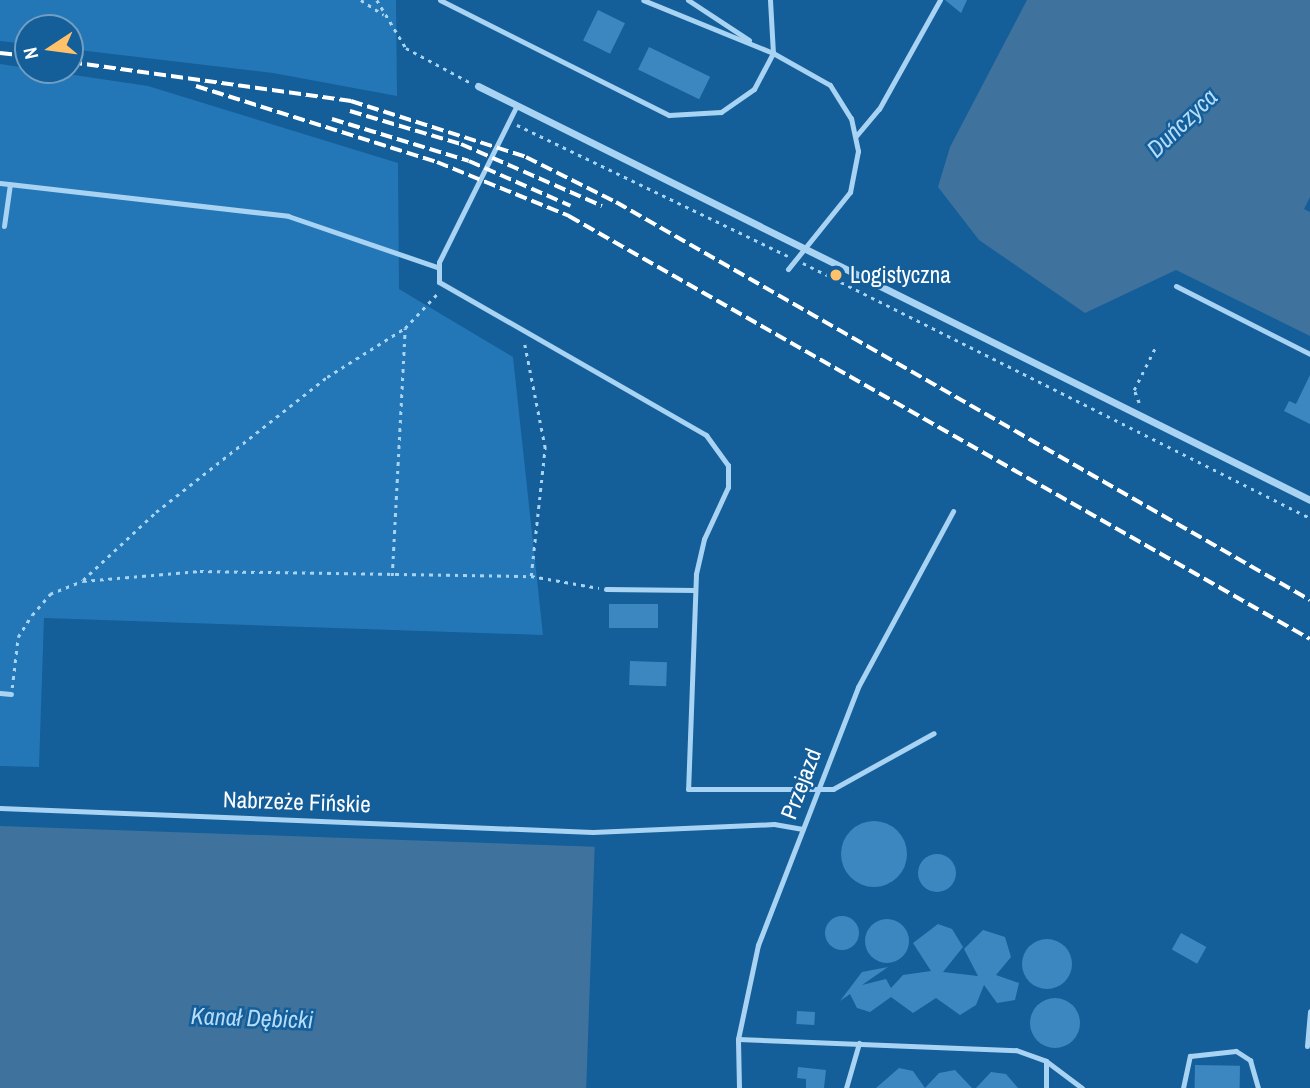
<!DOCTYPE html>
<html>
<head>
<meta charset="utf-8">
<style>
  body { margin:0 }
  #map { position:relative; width:1310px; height:1088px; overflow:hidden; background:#145e9a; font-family:"Archivo Narrow",sans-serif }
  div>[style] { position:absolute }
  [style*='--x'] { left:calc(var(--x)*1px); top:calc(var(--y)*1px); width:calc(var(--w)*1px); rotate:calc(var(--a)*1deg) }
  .green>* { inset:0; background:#2377b7 }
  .water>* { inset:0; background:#3f739d; transform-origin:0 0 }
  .building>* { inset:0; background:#3d87c1; transform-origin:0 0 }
  .round { border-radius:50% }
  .path>* { height:2.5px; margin-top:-1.25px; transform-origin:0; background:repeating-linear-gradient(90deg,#a8d3f3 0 3.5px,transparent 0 8.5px) }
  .service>* { height:5px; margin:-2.5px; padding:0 2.5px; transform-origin:2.5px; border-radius:2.5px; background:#a8d3f3 }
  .minor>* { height:7px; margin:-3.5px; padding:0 3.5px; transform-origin:3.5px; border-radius:3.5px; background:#a8d3f3 }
  .rail>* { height:3.5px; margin-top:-1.75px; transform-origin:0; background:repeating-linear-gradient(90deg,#fff 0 12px,transparent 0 17px) }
  .dots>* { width:19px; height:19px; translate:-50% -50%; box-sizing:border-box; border:4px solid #145e9a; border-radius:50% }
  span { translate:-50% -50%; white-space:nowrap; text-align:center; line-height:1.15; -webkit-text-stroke:5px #145e9a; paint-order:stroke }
  .poi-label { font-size:23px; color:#fff }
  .left { translate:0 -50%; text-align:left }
  .street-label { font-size:23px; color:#fff }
  .water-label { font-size:24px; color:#b5dcf9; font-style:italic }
  .north { position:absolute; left:14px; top:14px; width:70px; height:70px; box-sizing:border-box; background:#145e9a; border:2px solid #729ec2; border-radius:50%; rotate:257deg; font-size:19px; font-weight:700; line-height:28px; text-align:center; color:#fff }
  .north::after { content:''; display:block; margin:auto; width:24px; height:32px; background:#ffc26a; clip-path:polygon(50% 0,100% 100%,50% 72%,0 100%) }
</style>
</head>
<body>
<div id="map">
  <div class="green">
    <i style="clip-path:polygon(0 0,396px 0,397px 96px,273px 73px,70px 49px,70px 28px,28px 28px,28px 44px,0 41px)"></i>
    <i style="clip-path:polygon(0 64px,148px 86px,398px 163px,399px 289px,513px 357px,543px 635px,44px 618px,39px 767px,0 766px)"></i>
  </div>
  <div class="water">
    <i style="clip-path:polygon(1027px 0,1310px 0,1310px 197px,1304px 209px,1310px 212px,1310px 336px,1176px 270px,1085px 313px,979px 240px,938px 187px,950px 147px)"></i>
    <i style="left:0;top:826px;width:595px;height:262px;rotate:2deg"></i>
  </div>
  <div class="building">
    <i style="clip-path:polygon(945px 0,967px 0,961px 13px)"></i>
    <i style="left:598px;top:10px;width:30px;height:34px;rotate:26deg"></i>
    <i style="left:649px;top:47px;width:68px;height:25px;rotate:26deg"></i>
    <i style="clip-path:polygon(1310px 375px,1310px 424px,1284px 411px,1289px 401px,1296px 404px)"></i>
    <i style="left:609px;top:604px;width:49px;height:24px"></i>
    <i style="left:630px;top:661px;width:37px;height:24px;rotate:2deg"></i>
    <i class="round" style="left:841px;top:821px;width:66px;height:66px"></i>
    <i class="round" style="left:918px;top:854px;width:38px;height:38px"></i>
    <i class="round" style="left:825px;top:916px;width:34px;height:34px"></i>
    <i class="round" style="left:865px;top:919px;width:44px;height:44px"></i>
    <i style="clip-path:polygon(938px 924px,952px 929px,963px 947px,943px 972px,978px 976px,964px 949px,983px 930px,1005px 937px,1011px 957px,996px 975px,1019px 983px,1015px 1000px,997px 1003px,984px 985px,976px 1005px,960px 1015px,936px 998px,913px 1013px,891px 997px,870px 1012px,857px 1008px,850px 994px,840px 1001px,862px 972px,888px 967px,862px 985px,886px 979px,891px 988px,903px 975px,931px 971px,913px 943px)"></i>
    <i style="left:1181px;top:933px;width:29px;height:19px;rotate:29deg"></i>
    <i class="round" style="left:1022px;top:939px;width:50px;height:50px"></i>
    <i class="round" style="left:1030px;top:998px;width:50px;height:50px"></i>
    <i style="left:797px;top:1011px;width:18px;height:13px;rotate:3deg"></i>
    <i style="left:1195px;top:1065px;width:45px;height:23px;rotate:1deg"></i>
    <i style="clip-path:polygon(798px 1067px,826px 1070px,824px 1088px,806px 1088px,806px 1079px,797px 1078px)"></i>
    <i style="clip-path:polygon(899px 1068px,913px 1071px,925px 1088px,939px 1073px,955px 1070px,972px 1088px,876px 1088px)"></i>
    <i style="clip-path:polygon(991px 1072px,1006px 1074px,1018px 1088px,976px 1088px)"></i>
  </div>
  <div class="path">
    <i style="--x:361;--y:0;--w:27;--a:33"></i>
    <i style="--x:377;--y:0;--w:56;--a:58.9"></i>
    <i style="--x:406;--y:48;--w:74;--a:28.3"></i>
    <i style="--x:517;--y:125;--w:301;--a:25.8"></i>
    <i style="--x:803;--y:263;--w:568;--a:26.7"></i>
    <i style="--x:1139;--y:403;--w:14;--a:-111"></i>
    <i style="--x:1134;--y:390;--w:49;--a:-63.4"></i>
    <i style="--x:392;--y:576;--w:248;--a:-87"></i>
    <i style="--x:531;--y:576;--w:69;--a:10"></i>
    <i style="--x:83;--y:580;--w:100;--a:-43"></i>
    <i style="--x:156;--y:512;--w:218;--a:-38.3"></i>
    <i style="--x:327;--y:377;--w:92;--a:-32.1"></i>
    <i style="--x:405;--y:328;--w:50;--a:-46.6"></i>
    <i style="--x:12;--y:688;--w:51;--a:-83.3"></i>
    <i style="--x:18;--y:637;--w:26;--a:-58"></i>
    <i style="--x:32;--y:615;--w:28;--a:-49"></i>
    <i style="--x:50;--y:594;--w:35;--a:-22"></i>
    <i style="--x:83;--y:581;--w:117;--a:-4.9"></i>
    <i style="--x:200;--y:571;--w:331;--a:0.9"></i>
    <i style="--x:531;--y:576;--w:129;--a:-83.8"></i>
    <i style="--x:545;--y:448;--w:108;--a:-101.2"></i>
  </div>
  <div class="service">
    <i style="--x:440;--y:0;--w:256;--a:26.7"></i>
    <i style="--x:669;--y:115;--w:52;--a:-3.3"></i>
    <i style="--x:721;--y:112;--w:40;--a:-34.9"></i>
    <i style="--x:754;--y:89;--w:41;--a:-62.2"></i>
    <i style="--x:773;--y:53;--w:140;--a:-157.8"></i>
    <i style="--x:688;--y:0;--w:73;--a:33.3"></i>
    <i style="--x:770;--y:0;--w:53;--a:86.8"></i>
    <i style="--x:773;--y:53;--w:65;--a:29.3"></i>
    <i style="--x:830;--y:85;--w:39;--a:58"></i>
    <i style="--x:851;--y:118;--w:34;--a:78"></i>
    <i style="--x:858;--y:151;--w:42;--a:101"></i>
    <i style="--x:850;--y:192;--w:99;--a:128.8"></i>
    <i style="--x:516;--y:107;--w:173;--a:116.4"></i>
    <i style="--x:439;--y:262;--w:20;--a:90"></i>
    <i style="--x:439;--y:282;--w:308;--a:29.8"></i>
    <i style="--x:706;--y:435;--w:37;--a:54"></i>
    <i style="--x:728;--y:465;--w:22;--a:90"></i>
    <i style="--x:728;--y:487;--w:57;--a:114.8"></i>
    <i style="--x:704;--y:539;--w:36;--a:103"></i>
    <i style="--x:696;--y:574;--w:215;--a:92.1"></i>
    <i style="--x:688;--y:789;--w:145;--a:0"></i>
    <i style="--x:833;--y:789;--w:115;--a:-29"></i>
    <i style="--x:856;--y:136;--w:35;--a:-50"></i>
    <i style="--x:879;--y:109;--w:125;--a:-60.8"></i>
    <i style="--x:0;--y:183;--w:290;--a:6.5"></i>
    <i style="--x:288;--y:216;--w:157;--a:18.9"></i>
    <i style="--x:4;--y:226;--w:42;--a:-81.9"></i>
    <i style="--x:1176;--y:286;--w:150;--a:26.9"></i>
    <i style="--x:606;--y:589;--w:89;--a:0.6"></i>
    <i style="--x:0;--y:693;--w:11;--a:5"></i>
    <i style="--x:0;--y:808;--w:593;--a:2.32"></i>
    <i style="--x:593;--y:832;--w:181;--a:-2.5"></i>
    <i style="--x:774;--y:824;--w:29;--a:10"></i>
    <i style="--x:738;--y:1039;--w:278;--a:2.3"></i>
    <i style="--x:1016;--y:1050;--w:32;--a:20"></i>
    <i style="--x:1046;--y:1061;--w:45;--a:36.9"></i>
    <i style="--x:1307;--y:1046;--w:35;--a:-85"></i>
    <i style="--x:739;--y:1088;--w:49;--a:-91.2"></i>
    <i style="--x:738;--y:1039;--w:96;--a:-78"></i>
    <i style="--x:758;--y:945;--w:277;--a:-68.8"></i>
    <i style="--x:858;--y:687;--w:200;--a:-61.6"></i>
    <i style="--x:846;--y:1088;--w:47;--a:-73.9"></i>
    <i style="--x:1046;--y:1088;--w:27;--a:-90"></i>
    <i style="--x:1183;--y:1088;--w:33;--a:-78"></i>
    <i style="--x:1190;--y:1056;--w:46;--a:-6.2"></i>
    <i style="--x:1236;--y:1051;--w:17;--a:33"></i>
    <i style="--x:1250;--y:1060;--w:29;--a:74"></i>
  </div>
  <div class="minor">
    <i style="--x:478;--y:86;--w:929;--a:26.45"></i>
  </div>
  <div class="rail">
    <i style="--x:0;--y:53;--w:28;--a:6"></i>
    <i style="--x:70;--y:62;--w:284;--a:7.9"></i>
    <i style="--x:351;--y:101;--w:184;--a:17.7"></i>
    <i style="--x:526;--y:157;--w:101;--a:26.6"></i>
    <i style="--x:616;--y:202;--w:800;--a:29.83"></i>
    <i style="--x:196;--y:86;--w:253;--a:17.5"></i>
    <i style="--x:437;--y:162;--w:143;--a:22.2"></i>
    <i style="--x:569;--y:216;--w:853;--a:29.72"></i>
    <i style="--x:350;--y:111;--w:116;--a:16.6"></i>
    <i style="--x:461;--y:144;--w:154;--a:23.7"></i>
    <i style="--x:332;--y:119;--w:143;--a:17"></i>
    <i style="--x:469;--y:161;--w:111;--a:23.8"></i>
  </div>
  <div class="dots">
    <i style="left:836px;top:275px;background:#ffc26a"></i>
  </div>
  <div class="poi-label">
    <span class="left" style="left:850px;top:275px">Logistyczna</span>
  </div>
  <div class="street-label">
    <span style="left:801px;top:784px;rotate:-69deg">Przejazd</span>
    <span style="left:297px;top:802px;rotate:2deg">Nabrzeże Fińskie</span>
  </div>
  <div class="water-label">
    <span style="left:1182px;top:123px;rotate:-44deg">Duńczyca</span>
    <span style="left:252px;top:1018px;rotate:2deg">Kanał Dębicki</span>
  </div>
  <div class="north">N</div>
</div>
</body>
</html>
